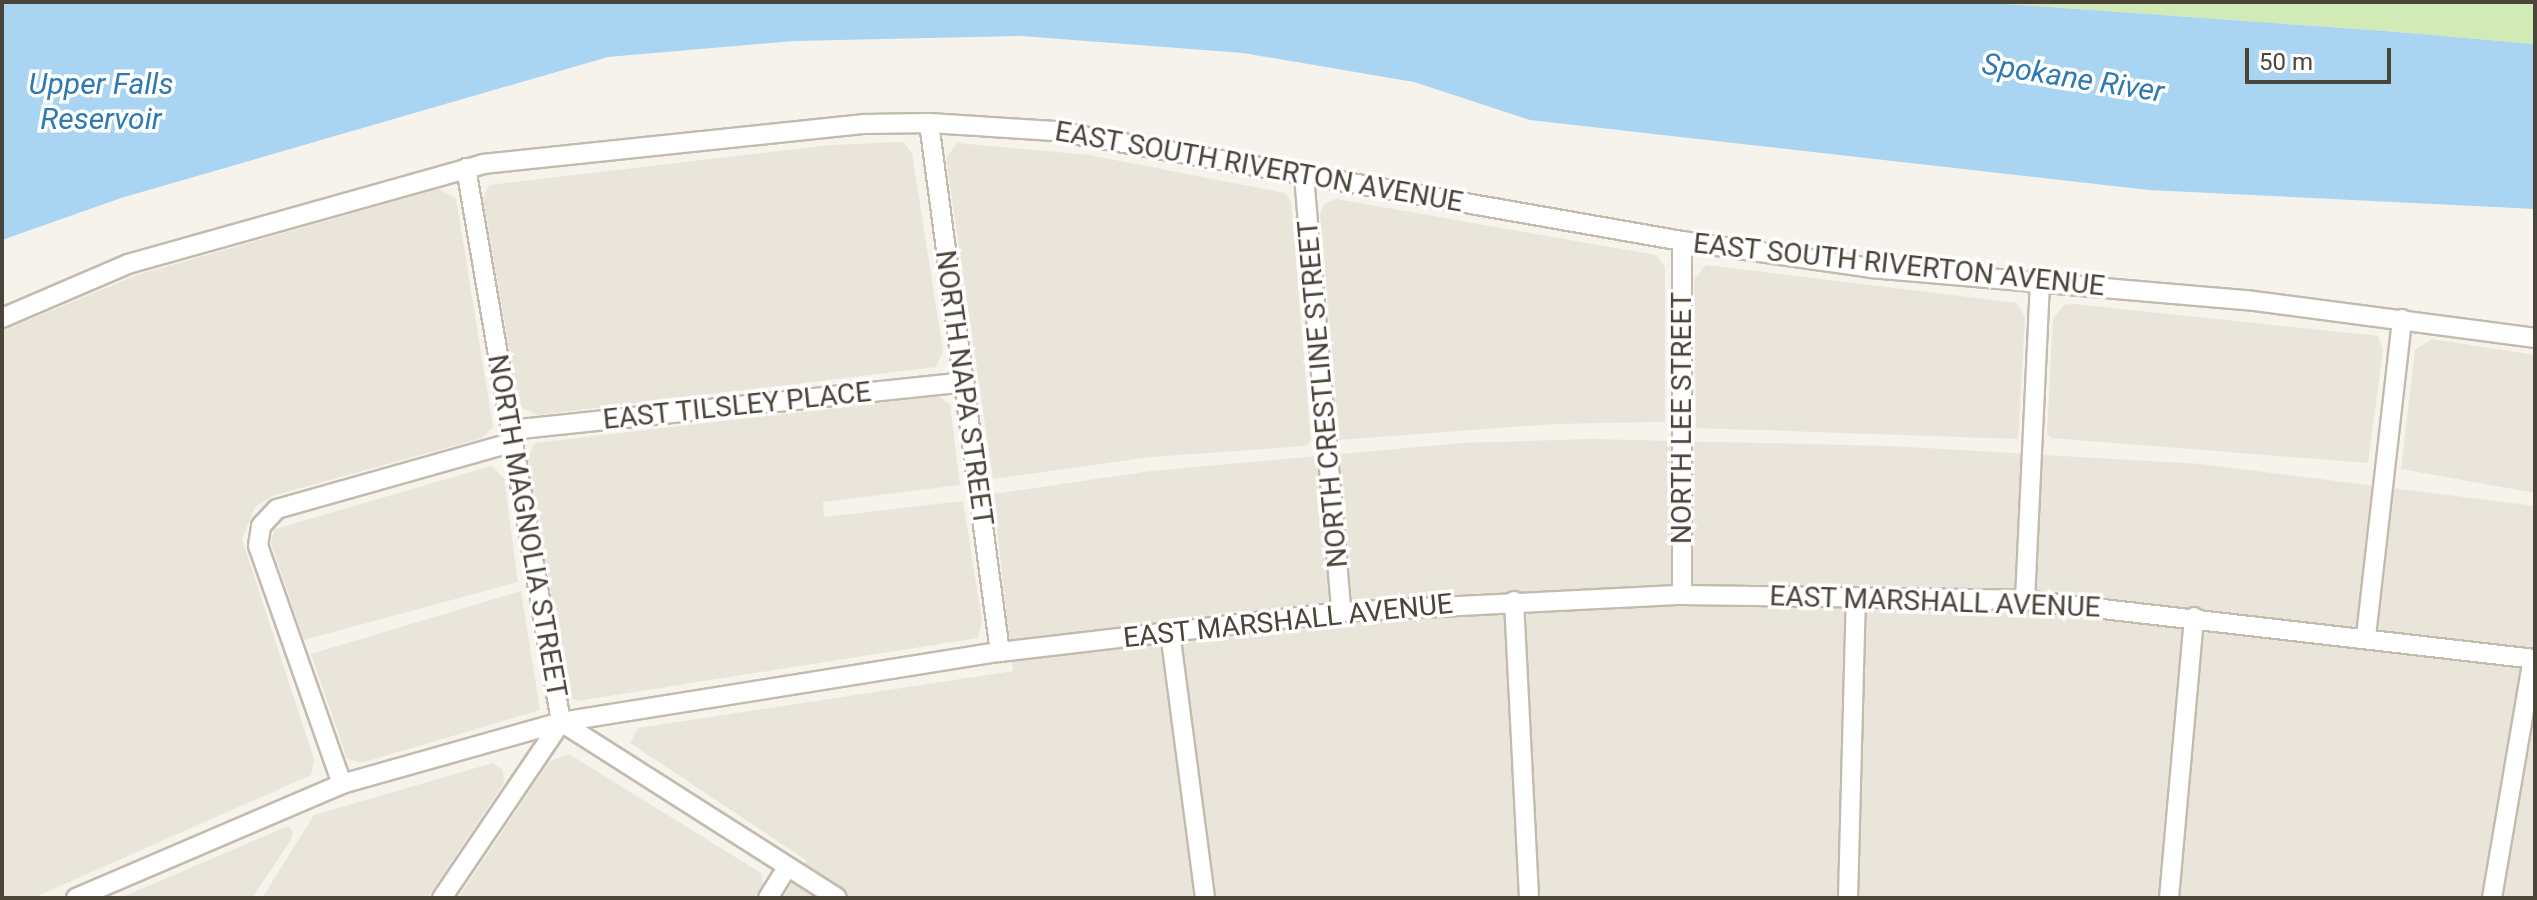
<!DOCTYPE html>
<html>
<head>
<meta charset="utf-8">
<style>
  body { margin:0 }
  #map { position:relative; width:2537px; height:900px; overflow:hidden; background:#f6f3ec; font-family:Roboto,sans-serif }
  div>[style] { position:absolute }
  [style*='--x'] { left:calc(var(--x)*1px); top:calc(var(--y)*1px); width:calc(var(--w)*1px); rotate:calc(var(--a)*1deg) }
  .residential>* { inset:0; background:#eae5da }
  .green>* { inset:0; background:#d2eab5 }
  .water>* { inset:0; background:#a9d4f2 }
  .roads { filter:drop-shadow(2px 0 #c2bbae) drop-shadow(-2px 0 #c2bbae) drop-shadow(0 2px #c2bbae) drop-shadow(0 -2px #c2bbae) }
  .street>* { height:18px; margin:-9px; padding:0 9px; transform-origin:9px; border-radius:9px; background:#fff }
  span { translate:-50% -50%; white-space:nowrap; text-align:center; line-height:1.15; -webkit-text-stroke:7px #fff; paint-order:stroke }
  .street-label { font-size:28px; color:#4b4439 }
  .water-label { font-size:30px; color:#2e7ab2; font-style:italic }
  .frame { position:absolute; inset:0; border:4px solid #4b4439; pointer-events:none }
  .scale { position:absolute; left:2245px; top:48px; width:146px; height:36px; box-sizing:border-box; border:4px solid #4b4439; border-top:0; padding-left:10px; font-size:24px; line-height:28px; white-space:nowrap; color:#4b4439; -webkit-text-stroke:6px #fff; paint-order:stroke }
</style>
</head>
<body>
<div id="map">
  <div class="residential">
    <i style="clip-path:polygon(903px 142px,912px 153px,943px 351px,936px 367px,537px 415px,519px 406px,483px 198px,489px 185px,830px 145px)"></i>
    <i style="clip-path:polygon(957px 143px,1089px 155px,1285px 193px,1291px 201px,1311px 441px,1306px 446px,1151px 457px,993px 479px,946px 158px)"></i>
    <i style="clip-path:polygon(438px 189px,456px 198px,493px 427px,482px 438px,272px 496px,255px 507px,242px 539px,314px 759px,311px 775px,33px 898px,2px 898px,2px 331px,137px 275px)"></i>
    <i style="clip-path:polygon(1336px 199px,1656px 255px,1665px 267px,1665px 422px,1554px 424px,1339px 440px,1320px 214px,1324px 204px)"></i>
    <i style="clip-path:polygon(1706px 265px,2017px 303px,2025px 318px,2018px 439px,1696px 428px,1694px 280px)"></i>
    <i style="clip-path:polygon(2074px 304px,2378px 336px,2383px 350px,2368px 463px,2051px 438px,2047px 434px,2053px 319px,2064px 305px)"></i>
    <i style="clip-path:polygon(2431px 339px,2535px 355px,2535px 493px,2401px 469px,2415px 350px)"></i>
    <i style="clip-path:polygon(939px 396px,950px 405px,960px 485px,823px 502px,824px 517px,963px 501px,982px 621px,978px 638px,577px 701px,569px 697px,527px 457px,535px 443px)"></i>
    <i style="clip-path:polygon(1593px 439px,1891px 446px,2201px 464px,2535px 506px,2535px 898px,783px 898px,806px 860px,630px 743px,638px 728px,1013px 671px,993px 494px,1151px 471px,1462px 443px)"></i>
    <i style="clip-path:polygon(491px 466px,504px 478px,518px 582px,304px 640px,271px 543px,275px 529px)"></i>
    <i style="clip-path:polygon(521px 591px,540px 710px,361px 763px,347px 758px,311px 654px)"></i>
    <i style="clip-path:polygon(569px 754px,761px 873px,763px 884px,754px 898px,458px 898px,550px 761px)"></i>
    <i style="clip-path:polygon(493px 763px,503px 770px,504px 783px,427px 898px,262px 898px,314px 815px)"></i>
    <i style="clip-path:polygon(288px 826px,293px 831px,291px 840px,252px 898px,120px 898px)"></i>
  </div>
  <div class="green">
    <i style="clip-path:polygon(1979px 2px,2535px 2px,2535px 44px,2385px 31px)"></i>
  </div>
  <div class="water">
    <i style="clip-path:polygon(2px 2px,1979px 2px,2385px 31px,2535px 44px,2535px 209px,2149px 190px,1530px 120px,1414px 82px,1243px 53px,1021px 36px,794px 41px,608px 57px,121px 198px,2px 240px)"></i>
  </div>
  <div class="roads">
    <div class="street">
      <i style="--x:929;--y:123;--w:534;--a:82.36"></i>
      <i style="--x:1304;--y:176;--w:438;--a:85.1"></i>
      <i style="--x:2;--y:318;--w:137;--a:-23.2"></i>
      <i style="--x:128;--y:264;--w:369;--a:-15.7"></i>
      <i style="--x:483;--y:164;--w:384;--a:-6"></i>
      <i style="--x:865;--y:124;--w:64;--a:-0.9"></i>
      <i style="--x:929;--y:123;--w:126;--a:3.6"></i>
      <i style="--x:1055;--y:131;--w:637;--a:9.95"></i>
      <i style="--x:1682;--y:241;--w:191;--a:8.1"></i>
      <i style="--x:1871;--y:268;--w:377;--a:4.9"></i>
      <i style="--x:2247;--y:300;--w:290;--a:7.5"></i>
      <i style="--x:510;--y:430;--w:457;--a:-6"></i>
      <i style="--x:1682;--y:595;--w:354;--a:-90"></i>
      <i style="--x:2025;--y:600;--w:317;--a:-87.3"></i>
      <i style="--x:1514;--y:601;--w:297;--a:87.1"></i>
      <i style="--x:1170;--y:632;--w:268;--a:82.5"></i>
      <i style="--x:2366;--y:636;--w:319;--a:-83.5"></i>
      <i style="--x:561;--y:722;--w:327;--a:32.5"></i>
      <i style="--x:342;--y:784;--w:252;--a:-109.4"></i>
      <i style="--x:258;--y:546;--w:20;--a:-81"></i>
      <i style="--x:261;--y:526;--w:23;--a:-47"></i>
      <i style="--x:277;--y:509;--w:245;--a:-15.8"></i>
      <i style="--x:76;--y:898;--w:289;--a:-23.2"></i>
      <i style="--x:342;--y:784;--w:228;--a:-15.8"></i>
      <i style="--x:561;--y:722;--w:445;--a:-9.1"></i>
      <i style="--x:1000;--y:652;--w:343;--a:-6.7"></i>
      <i style="--x:1341;--y:612;--w:341;--a:-2.9"></i>
      <i style="--x:1682;--y:595;--w:343;--a:0.8"></i>
      <i style="--x:2025;--y:600;--w:513;--a:6.6"></i>
      <i style="--x:442;--y:898;--w:212;--a:-55.9"></i>
      <i style="--x:561;--y:722;--w:562;--a:-99.73"></i>
      <i style="--x:768;--y:898;--w:36;--a:-58"></i>
      <i style="--x:1848;--y:898;--w:301;--a:-88.5"></i>
      <i style="--x:2169;--y:898;--w:282;--a:-84.9"></i>
      <i style="--x:2492;--y:898;--w:242;--a:-80.3"></i>
    </div>
  </div>
  <div class="street-label">
    <span style="left:1259px;top:167px;rotate:10deg">EAST SOUTH RIVERTON AVENUE</span>
    <span style="left:1899px;top:265px;rotate:6deg">EAST SOUTH RIVERTON AVENUE</span>
    <span style="left:964px;top:388px;rotate:82deg">NORTH NAPA STREET</span>
    <span style="left:1323px;top:394px;rotate:-95deg">NORTH CRESTLINE STREET</span>
    <span style="left:737px;top:406px;rotate:-6deg">EAST TILSLEY PLACE</span>
    <span style="left:1682px;top:418px;rotate:-90deg">NORTH LEE STREET</span>
    <span style="left:527px;top:526px;rotate:80deg">NORTH MAGNOLIA STREET</span>
    <span style="left:1935px;top:602px;rotate:2deg">EAST MARSHALL AVENUE</span>
    <span style="left:1288px;top:621px;rotate:-6deg">EAST MARSHALL AVENUE</span>
  </div>
  <div class="water-label">
    <span style="left:2073px;top:78px;rotate:9deg">Spokane River</span>
    <span style="left:101px;top:101px">Upper Falls<br>Reservoir</span>
  </div>
  <div class="frame"></div>
  <div class="scale">50 m</div>
</div>
</body>
</html>
